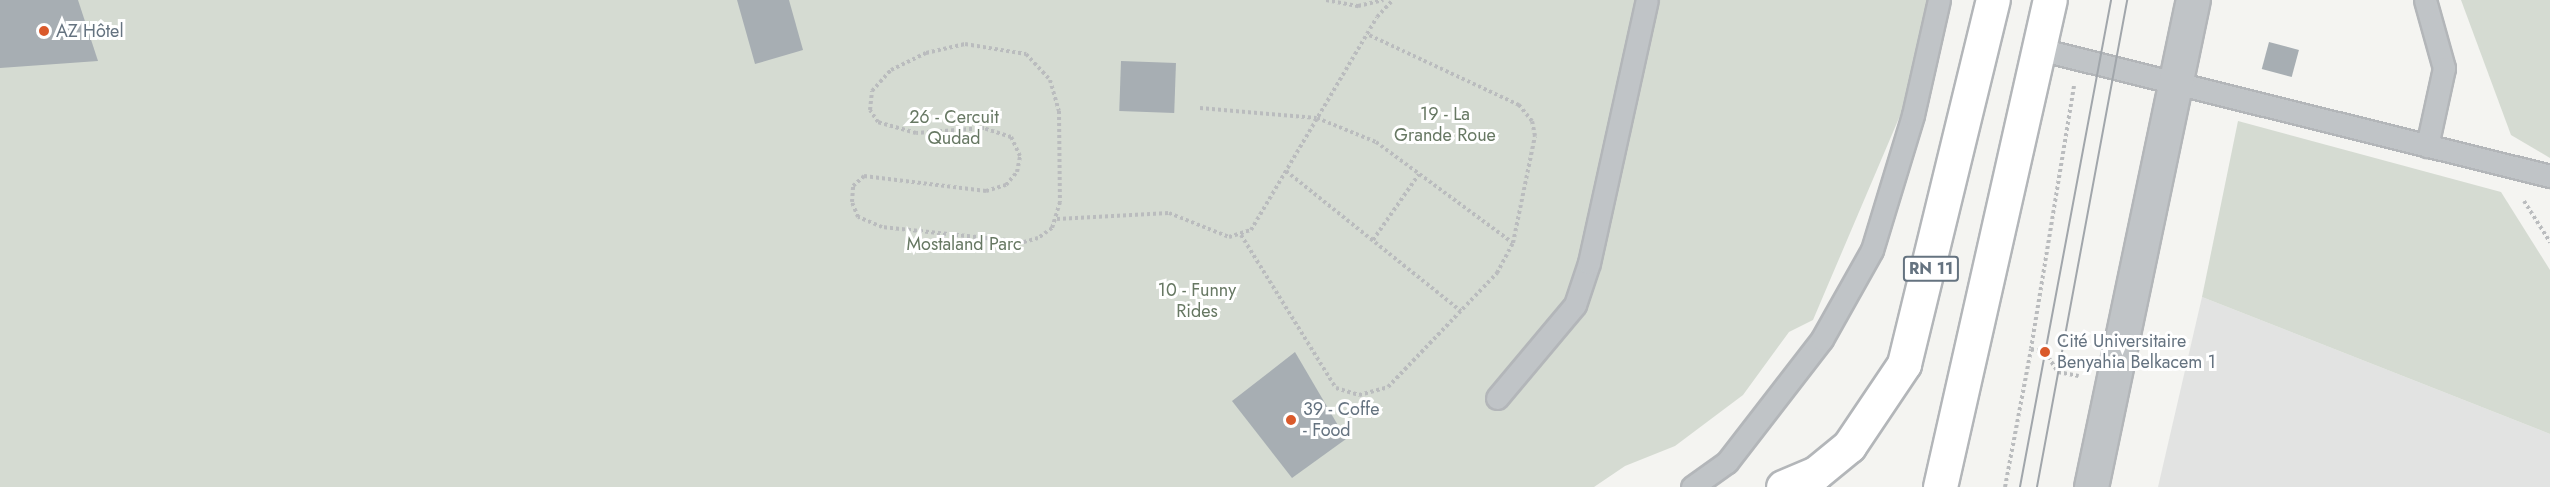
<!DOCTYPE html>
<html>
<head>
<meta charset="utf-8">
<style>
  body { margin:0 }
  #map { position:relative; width:2550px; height:487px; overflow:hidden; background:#f4f4f1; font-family:Jost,sans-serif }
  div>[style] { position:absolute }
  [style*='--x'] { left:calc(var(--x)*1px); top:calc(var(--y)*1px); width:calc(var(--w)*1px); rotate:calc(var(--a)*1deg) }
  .built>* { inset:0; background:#e2e3e2 }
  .green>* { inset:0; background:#d5dbd2 }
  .building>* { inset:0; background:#a7aeb3; transform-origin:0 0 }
  .path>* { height:4px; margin-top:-2px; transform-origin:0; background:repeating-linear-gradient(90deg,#babcbe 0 3px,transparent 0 6px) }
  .roads { filter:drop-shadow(2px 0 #b3b6b9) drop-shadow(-2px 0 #b3b6b9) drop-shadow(0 2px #b3b6b9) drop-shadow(0 -2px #b3b6b9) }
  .lane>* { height:21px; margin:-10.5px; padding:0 10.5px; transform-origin:10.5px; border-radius:10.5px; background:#c0c4c7 }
  .street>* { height:33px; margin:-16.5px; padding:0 16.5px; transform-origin:16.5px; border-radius:16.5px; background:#c0c4c7 }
  .highway>* { height:33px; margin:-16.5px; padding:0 16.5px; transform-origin:16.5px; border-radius:16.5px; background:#fff }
  .tram>* { height:1.5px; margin:-0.75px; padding:0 0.75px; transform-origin:0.75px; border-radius:0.75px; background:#a1a6ab }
  .dots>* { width:16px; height:16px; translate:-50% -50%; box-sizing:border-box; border:3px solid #fff; border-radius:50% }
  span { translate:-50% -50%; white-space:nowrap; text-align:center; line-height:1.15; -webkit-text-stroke:6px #fff; paint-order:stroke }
  .shield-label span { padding:2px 4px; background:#fff; border:2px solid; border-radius:4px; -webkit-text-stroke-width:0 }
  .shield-label { font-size:16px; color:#657380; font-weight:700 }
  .poi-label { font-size:18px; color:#657380 }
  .left { translate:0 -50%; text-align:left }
  .park-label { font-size:18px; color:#677863 }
</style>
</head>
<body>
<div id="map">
  <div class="built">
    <i style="clip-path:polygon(2202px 297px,2550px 434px,2550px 487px,2158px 487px)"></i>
  </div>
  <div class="green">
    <i style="clip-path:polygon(0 0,1928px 0,1902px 111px,1813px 320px,1789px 332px,1743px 395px,1675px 446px,1625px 466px,1594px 487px,0 487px)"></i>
    <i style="clip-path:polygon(2461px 0,2550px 0,2550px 158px,2511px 135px)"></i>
    <i style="clip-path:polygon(2238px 121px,2501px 192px,2550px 270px,2550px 434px,2202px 297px)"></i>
  </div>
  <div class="building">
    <i style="clip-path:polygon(0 0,78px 0,98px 61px,0 68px)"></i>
    <i style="clip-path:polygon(737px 0,789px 0,803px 50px,755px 64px)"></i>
    <i style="left:2269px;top:42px;width:31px;height:28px;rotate:15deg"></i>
    <i style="left:1121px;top:61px;width:55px;height:50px;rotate:2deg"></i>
    <i style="clip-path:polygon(1295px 352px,1346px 439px,1292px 478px,1232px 401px)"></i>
  </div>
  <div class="path">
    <i style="--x:1326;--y:0;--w:33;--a:11"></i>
    <i style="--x:1358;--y:6;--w:26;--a:-13"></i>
    <i style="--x:965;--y:44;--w:62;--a:9.3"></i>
    <i style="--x:1026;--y:54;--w:35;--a:47"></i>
    <i style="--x:1050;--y:80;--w:32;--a:74"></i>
    <i style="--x:1059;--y:111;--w:91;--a:89.4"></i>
    <i style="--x:1060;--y:202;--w:27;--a:107"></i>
    <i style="--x:1052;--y:228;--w:17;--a:144"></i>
    <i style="--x:1038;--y:238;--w:15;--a:164"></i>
    <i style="--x:1024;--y:242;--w:143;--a:-174"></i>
    <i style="--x:882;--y:227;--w:26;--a:-157"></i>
    <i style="--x:858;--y:217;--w:16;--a:-112"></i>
    <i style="--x:852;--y:202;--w:16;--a:-86"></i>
    <i style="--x:853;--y:186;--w:15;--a:-42"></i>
    <i style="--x:864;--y:176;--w:123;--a:7"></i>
    <i style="--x:986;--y:191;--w:21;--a:-17"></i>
    <i style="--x:1006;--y:185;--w:17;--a:-50"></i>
    <i style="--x:1017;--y:172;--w:16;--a:-79"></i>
    <i style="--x:1020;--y:156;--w:21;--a:-115"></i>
    <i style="--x:1011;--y:137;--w:28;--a:-162"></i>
    <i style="--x:984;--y:128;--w:68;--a:175.8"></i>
    <i style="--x:916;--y:133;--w:40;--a:-164"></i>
    <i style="--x:878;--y:122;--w:14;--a:-124"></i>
    <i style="--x:870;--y:110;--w:19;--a:-84"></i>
    <i style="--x:872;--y:91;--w:28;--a:-48"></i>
    <i style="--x:891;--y:70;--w:39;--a:-26"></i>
    <i style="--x:926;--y:53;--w:40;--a:-13"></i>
    <i style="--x:2074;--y:86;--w:266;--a:99.3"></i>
    <i style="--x:2031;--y:349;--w:14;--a:12"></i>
    <i style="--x:2045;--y:352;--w:24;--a:57"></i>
    <i style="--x:2058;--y:372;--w:21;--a:11"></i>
    <i style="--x:1200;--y:108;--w:117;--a:4.9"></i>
    <i style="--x:1317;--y:118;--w:64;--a:22.1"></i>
    <i style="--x:1376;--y:142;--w:170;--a:36.4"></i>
    <i style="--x:1286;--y:171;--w:224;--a:38.7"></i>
    <i style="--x:2524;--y:201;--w:49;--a:57.6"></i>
    <i style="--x:1057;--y:219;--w:112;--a:-3.1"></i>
    <i style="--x:1169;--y:213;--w:65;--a:21.8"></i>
    <i style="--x:1229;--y:237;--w:23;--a:-18"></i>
    <i style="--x:1251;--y:230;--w:247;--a:-59.4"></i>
    <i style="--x:1377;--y:17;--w:23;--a:-47"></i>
    <i style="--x:1241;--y:235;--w:180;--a:58.2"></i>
    <i style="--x:1336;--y:388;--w:24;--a:17"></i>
    <i style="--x:1359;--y:395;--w:30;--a:-15"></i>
    <i style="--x:1388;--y:387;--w:158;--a:-46.3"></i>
    <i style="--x:1497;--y:273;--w:34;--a:-62"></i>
    <i style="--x:1513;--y:243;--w:109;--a:-78.4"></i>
    <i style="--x:1535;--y:136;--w:15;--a:-101"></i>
    <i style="--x:1532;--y:121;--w:21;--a:-129"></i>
    <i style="--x:1519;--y:105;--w:168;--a:-155"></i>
    <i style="--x:1373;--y:240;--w:80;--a:-55.1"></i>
    <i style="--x:2005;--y:487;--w:140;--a:-79.3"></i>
  </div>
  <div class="roads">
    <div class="lane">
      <i style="--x:2425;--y:0;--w:71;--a:74.4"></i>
      <i style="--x:2444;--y:68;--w:80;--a:102.3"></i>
      <i style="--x:2039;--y:49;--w:527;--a:13.96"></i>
      <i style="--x:1497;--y:398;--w:121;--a:-50"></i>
      <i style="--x:1575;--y:305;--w:44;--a:-71.6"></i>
      <i style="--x:1589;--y:263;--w:269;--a:-77.6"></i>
      <i style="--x:1692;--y:487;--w:43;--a:-35.5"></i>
      <i style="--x:1727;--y:462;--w:155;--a:-52.3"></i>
      <i style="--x:1822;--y:339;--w:102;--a:-60.7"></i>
      <i style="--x:1872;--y:250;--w:141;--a:-73.1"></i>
      <i style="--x:1913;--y:115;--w:118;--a:-77.3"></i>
    </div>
    <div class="street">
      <i style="--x:2091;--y:487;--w:498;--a:-78.2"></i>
    </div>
    <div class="highway">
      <i style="--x:1783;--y:487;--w:36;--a:-23"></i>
      <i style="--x:1816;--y:473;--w:43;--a:-39.3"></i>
      <i style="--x:1849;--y:446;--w:99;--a:-56.1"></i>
      <i style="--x:1904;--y:364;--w:375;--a:-76.3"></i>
      <i style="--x:1940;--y:487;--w:499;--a:-77.3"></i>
    </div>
  </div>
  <div class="tram">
    <i style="--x:2020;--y:487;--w:495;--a:-79.4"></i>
    <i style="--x:2037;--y:487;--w:495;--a:-79.5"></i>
  </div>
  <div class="dots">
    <i style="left:44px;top:31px;background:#da5a2b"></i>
    <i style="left:2045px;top:352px;background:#da5a2b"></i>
    <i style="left:1291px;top:420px;background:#da5a2b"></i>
  </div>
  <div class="shield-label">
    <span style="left:1931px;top:269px">RN 11</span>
  </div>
  <div class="poi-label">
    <span class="left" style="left:56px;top:31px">AZ Hôtel</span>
    <span class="left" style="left:2057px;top:352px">Cité Universitaire<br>Benyahia Belkacem 1</span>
    <span class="left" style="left:1303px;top:420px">39 - Coffe<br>- Food</span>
  </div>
  <div class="park-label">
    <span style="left:1445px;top:125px">19 - La<br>Grande Roue</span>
    <span style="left:954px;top:128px">26 - Cercuit<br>Qudad</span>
    <span style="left:964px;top:244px">Mostaland Parc</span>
    <span style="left:1197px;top:301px">10 - Funny<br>Rides</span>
  </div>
</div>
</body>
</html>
